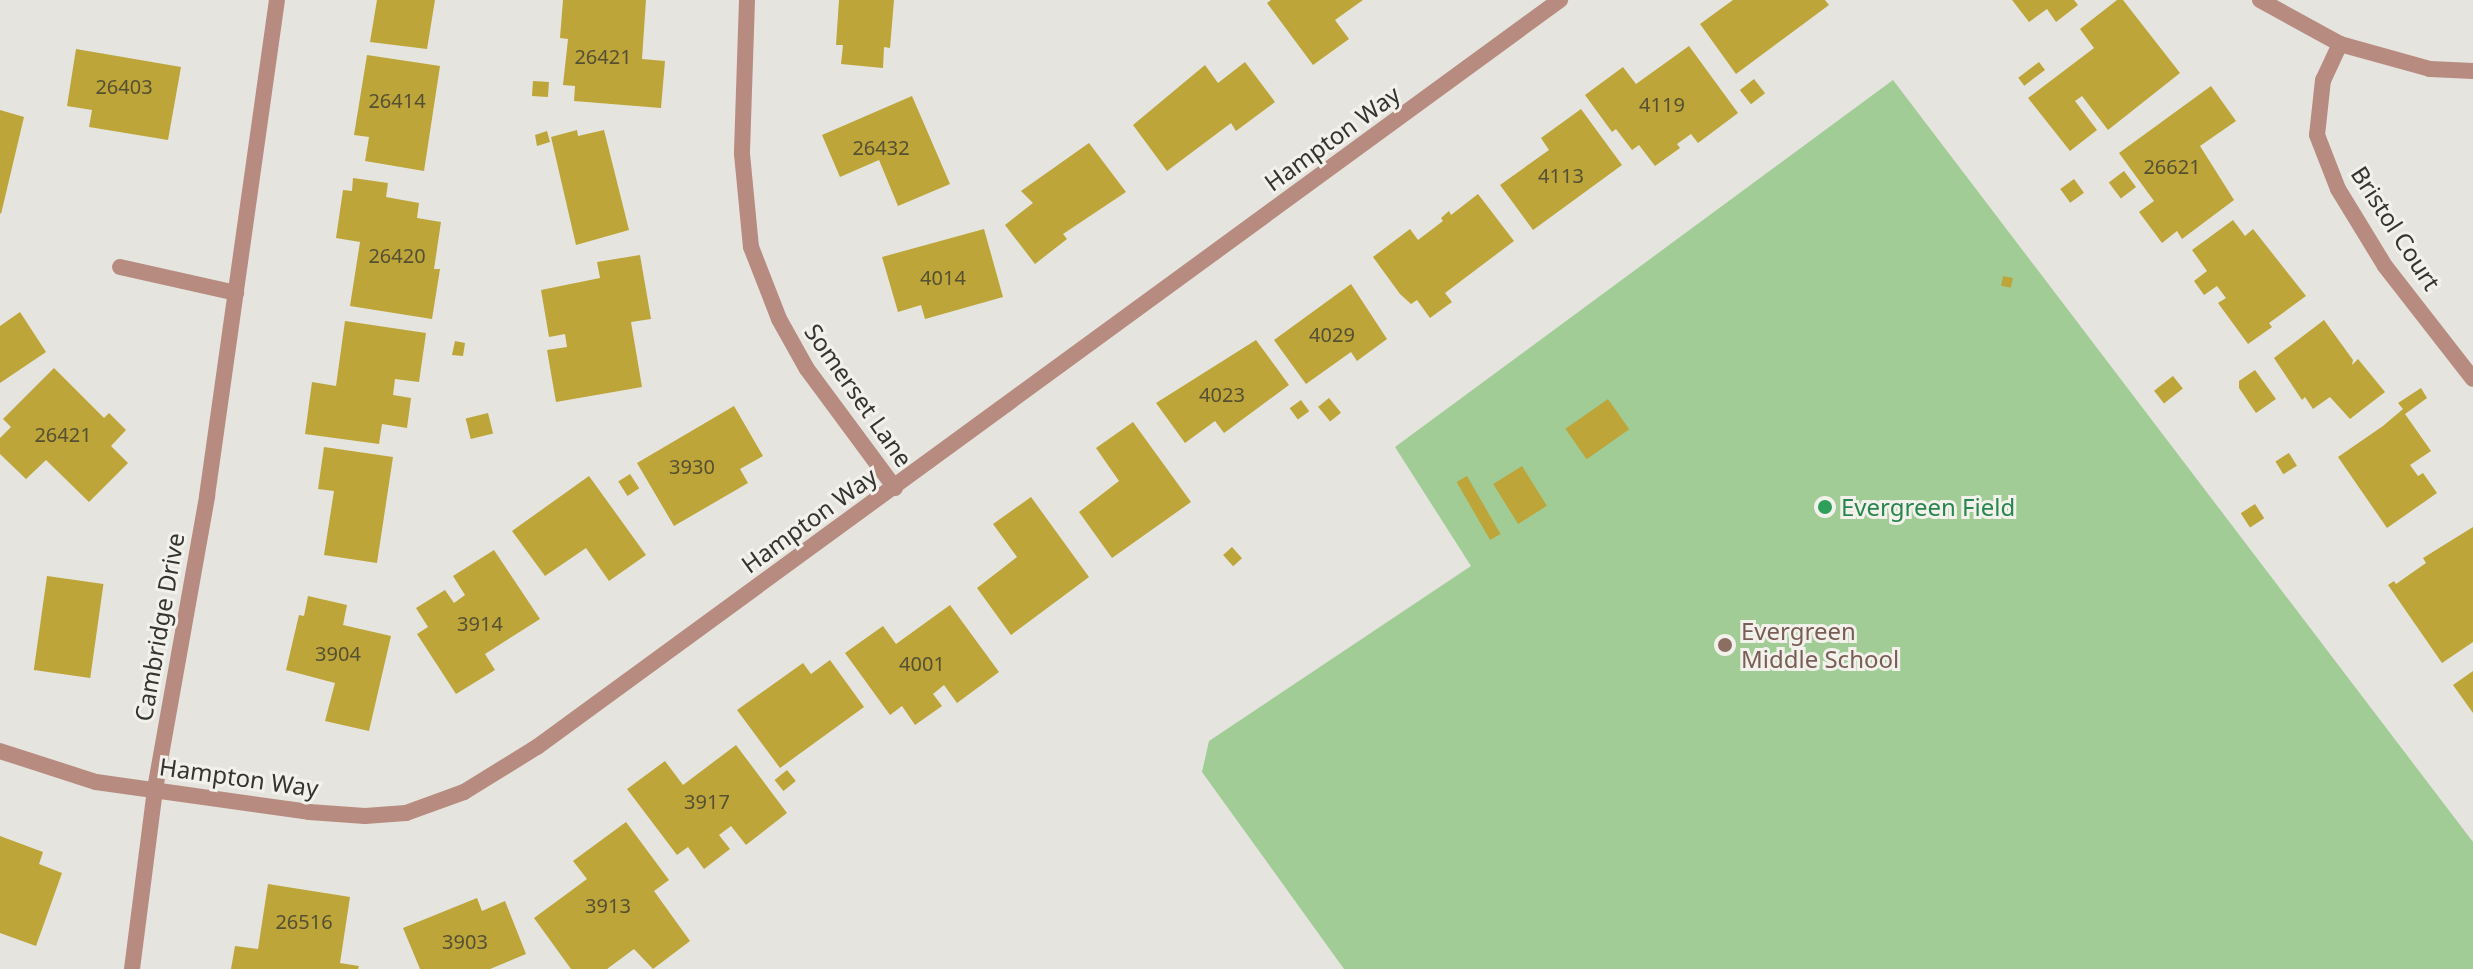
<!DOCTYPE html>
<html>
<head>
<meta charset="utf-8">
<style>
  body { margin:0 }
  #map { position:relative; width:2473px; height:969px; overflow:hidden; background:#e5e4de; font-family:"Noto Sans",sans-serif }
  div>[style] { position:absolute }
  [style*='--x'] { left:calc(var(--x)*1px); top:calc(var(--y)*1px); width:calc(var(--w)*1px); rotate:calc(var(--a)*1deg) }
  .green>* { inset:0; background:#a1cc96 }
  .building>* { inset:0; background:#bda539; transform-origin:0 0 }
  .street>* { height:16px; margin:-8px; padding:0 8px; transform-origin:8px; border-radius:8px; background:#b78b7f }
  .dots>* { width:22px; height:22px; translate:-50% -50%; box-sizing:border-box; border:4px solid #f3f1eb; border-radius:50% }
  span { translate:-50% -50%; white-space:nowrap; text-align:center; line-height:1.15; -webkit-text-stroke:6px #f3f1eb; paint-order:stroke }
  .number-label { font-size:20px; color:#565033 }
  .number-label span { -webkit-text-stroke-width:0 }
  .street-label { font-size:24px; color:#343431 }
  .leisure-label { font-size:24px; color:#27864d }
  .left { translate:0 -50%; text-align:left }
  .education-label { font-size:24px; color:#785e54 }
</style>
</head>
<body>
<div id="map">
  <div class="green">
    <i style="clip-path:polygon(1893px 80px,2473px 842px,2473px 969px,1344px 969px,1202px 772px,1209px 741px,1471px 566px,1395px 447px)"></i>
  </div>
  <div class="building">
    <i style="clip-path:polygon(377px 0,435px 0,427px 49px,370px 42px)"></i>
    <i style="clip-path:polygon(563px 0,646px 0,642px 59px,665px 61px,661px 108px,574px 101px,575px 86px,563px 85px,568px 39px,560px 38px)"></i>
    <i style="clip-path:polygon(839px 0,894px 0,890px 48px,884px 47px,883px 68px,841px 64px,843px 45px,836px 45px)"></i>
    <i style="clip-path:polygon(1271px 0,1363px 0,1335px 20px,1349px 39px,1313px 65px,1267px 3px)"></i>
    <i style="clip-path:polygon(1733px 0,1825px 0,1829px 5px,1736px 74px,1700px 24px)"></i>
    <i style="clip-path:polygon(2012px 0,2074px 0,2078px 5px,2056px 22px,2047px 9px,2029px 22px)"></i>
    <i style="clip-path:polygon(2117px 0,2123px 0,2180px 73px,2108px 130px,2082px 96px,2075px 101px,2097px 130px,2070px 151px,2028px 98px,2094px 48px,2080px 29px)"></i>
    <i style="clip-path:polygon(1689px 46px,1738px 113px,1698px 143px,1691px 134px,1677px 144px,1680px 148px,1655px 166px,1639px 145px,1632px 150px,1616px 129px,1612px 132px,1585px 95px,1623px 67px,1636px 84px)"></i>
    <i style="clip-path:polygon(76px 49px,181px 67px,168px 140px,89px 127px,92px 110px,67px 106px)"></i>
    <i style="clip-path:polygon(367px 55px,440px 66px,424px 171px,365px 161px,369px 137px,354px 135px)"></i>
    <i style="clip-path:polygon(1245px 62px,1275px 102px,1236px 131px,1231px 123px,1167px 171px,1133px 125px,1205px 65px,1218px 83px)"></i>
    <i style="left:2039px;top:62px;width:10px;height:26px;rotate:53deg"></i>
    <i style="left:1754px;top:79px;width:18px;height:18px;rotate:52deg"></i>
    <i style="left:533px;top:81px;width:16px;height:15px;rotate:4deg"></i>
    <i style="clip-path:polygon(2211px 86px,2236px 121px,2200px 146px,2234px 200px,2182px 239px,2177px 231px,2162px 243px,2139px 212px,2154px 201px,2119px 153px)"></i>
    <i style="clip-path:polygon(912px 96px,950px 184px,898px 206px,879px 160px,840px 177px,822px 135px)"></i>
    <i style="clip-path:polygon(1581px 109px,1622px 165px,1533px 230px,1500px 185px,1549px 150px,1541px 138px)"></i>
    <i style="clip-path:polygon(0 110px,24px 117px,1px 214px,0 213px)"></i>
    <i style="clip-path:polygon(577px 130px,578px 136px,604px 130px,629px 230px,576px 245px,551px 137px)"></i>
    <i style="clip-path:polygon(547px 131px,550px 142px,537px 146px,535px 135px)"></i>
    <i style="clip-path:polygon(1089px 143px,1126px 192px,1063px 234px,1067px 239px,1035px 264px,1005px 225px,1033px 203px,1021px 191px)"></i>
    <i style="left:2124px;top:171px;width:20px;height:19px;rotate:53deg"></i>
    <i style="clip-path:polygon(353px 178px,388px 183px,386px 197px,419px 203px,417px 218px,441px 222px,434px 269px,440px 269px,432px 319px,350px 306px,360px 242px,336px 238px,343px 190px,352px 191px)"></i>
    <i style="left:2074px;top:179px;width:17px;height:17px;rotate:54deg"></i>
    <i style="clip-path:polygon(1478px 194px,1514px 241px,1445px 293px,1452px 302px,1430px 318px,1417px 300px,1411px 304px,1400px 294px,1373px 257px,1410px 229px,1418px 240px,1443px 221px,1441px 218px,1449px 211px,1451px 215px)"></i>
    <i style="clip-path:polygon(2233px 220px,2245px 236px,2253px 229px,2306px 296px,2269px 323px,2272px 327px,2248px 344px,2218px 303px,2226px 298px,2217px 286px,2204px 295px,2194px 281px,2207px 271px,2192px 250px)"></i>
    <i style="clip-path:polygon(984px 229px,1003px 297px,925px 319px,921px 305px,898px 312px,882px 257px)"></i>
    <i style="clip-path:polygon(640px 255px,651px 319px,631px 322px,642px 387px,556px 402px,547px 350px,567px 347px,565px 334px,549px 337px,541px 290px,600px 278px,597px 262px)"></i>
    <i style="left:2003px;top:276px;width:10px;height:10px;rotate:11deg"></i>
    <i style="clip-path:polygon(1351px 284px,1387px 339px,1357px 361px,1351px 352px,1306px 384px,1274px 340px)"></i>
    <i style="clip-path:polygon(20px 312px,46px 352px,0 383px,0 326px)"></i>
    <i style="clip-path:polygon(2324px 320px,2353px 360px,2352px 365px,2358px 359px,2385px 392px,2350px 419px,2330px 397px,2313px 409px,2305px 397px,2302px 400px,2274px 358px)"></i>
    <i style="clip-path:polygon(345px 321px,426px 333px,419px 382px,395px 379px,393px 395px,411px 398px,407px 428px,382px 424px,379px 444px,305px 434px,312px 382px,336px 386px)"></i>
    <i style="clip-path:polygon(1256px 340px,1289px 385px,1224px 433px,1215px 421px,1185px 443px,1156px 403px)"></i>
    <i style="clip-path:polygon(455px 341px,465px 343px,463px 356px,452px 355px)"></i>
    <i style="clip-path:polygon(54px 368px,104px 418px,109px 413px,126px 430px,111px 446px,128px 463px,89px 502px,46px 460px,26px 479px,0 454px,0 438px,11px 427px,3px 419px)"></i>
    <i style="clip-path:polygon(2255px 370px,2276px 399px,2256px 413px,2239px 388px,2239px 381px)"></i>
    <i style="left:2173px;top:376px;width:16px;height:24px;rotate:52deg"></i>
    <i style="clip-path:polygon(2421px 388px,2427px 398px,2405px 414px,2431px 451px,2410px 465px,2418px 476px,2423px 473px,2437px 493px,2387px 528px,2338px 457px,2383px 426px,2403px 409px,2398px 403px)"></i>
    <i style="left:1329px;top:398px;width:19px;height:14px;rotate:51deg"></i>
    <i style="left:1608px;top:399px;width:37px;height:52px;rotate:55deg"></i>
    <i style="left:1301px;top:400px;width:14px;height:14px;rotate:54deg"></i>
    <i style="clip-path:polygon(734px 406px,763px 456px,740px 469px,748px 483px,674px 526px,637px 463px)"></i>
    <i style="left:488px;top:413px;width:21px;height:23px;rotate:76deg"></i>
    <i style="clip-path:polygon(1133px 422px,1191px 502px,1112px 558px,1079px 512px,1119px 481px,1096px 448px)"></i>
    <i style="clip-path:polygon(324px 447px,393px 457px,377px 563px,324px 555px,334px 491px,318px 489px)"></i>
    <i style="left:2289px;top:453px;width:15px;height:16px;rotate:58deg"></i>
    <i style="left:1522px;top:466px;width:47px;height:34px;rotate:58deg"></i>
    <i style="left:630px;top:474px;width:17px;height:14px;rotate:57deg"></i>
    <i style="clip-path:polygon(589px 476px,646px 555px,609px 581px,586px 548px,545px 576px,512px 531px)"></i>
    <i style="left:1467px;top:476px;width:67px;height:12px;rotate:60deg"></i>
    <i style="clip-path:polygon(1031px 497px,1089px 577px,1011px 635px,977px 588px,1017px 557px,993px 524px)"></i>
    <i style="left:2255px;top:504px;width:17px;height:17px;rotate:57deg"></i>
    <i style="clip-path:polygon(2473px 527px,2473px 642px,2442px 663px,2388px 585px,2394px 581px,2396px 584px,2426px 563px,2423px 558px)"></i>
    <i style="left:1232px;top:547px;width:15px;height:12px;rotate:48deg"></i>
    <i style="clip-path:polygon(494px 550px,540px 619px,485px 654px,495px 670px,456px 694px,417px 634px,428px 627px,416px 608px,445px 590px,454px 603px,465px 595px,453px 576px)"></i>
    <i style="left:47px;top:576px;width:57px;height:95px;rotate:8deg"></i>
    <i style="clip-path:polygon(308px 596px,347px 605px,343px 625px,391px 636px,369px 731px,325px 721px,335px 683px,286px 670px,299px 615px,304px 616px)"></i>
    <i style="clip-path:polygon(950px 605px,999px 672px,957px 703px,944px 685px,933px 694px,942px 706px,915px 725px,902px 706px,890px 715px,845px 653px,883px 626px,896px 644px)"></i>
    <i style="clip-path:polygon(830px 660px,864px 707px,780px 768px,737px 710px,803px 663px,811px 674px)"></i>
    <i style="clip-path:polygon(2473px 671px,2473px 713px,2453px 685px)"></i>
    <i style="clip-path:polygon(736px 745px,787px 813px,746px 845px,731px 826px,719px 835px,730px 849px,704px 869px,688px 847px,677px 855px,627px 789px,665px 761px,683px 785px)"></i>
    <i style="left:787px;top:770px;width:14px;height:16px;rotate:51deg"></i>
    <i style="clip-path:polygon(626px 822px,669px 880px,654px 891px,690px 941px,653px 969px,634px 949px,607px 969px,571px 969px,534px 918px,587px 879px,573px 861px)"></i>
    <i style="clip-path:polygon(0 836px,43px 852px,39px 864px,62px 873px,36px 946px,0 933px)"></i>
    <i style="clip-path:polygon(268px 884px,350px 897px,340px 963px,359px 966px,358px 969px,231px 969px,235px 946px,258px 949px)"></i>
    <i style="clip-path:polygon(477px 898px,482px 911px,505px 901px,526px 954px,490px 969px,420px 969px,403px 928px)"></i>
  </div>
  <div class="street">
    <i style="--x:747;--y:0;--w:154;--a:91.9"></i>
    <i style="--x:742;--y:154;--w:93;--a:84.5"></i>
    <i style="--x:751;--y:247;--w:77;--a:68.7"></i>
    <i style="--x:779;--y:319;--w:57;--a:60.8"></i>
    <i style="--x:807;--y:369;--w:148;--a:53.5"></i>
    <i style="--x:2260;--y:0;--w:91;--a:28.8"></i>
    <i style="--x:2340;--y:44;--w:93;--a:15.5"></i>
    <i style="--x:2430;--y:69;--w:43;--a:2.7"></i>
    <i style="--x:2340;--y:44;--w:40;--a:115"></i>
    <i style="--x:2323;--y:80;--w:55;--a:96.2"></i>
    <i style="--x:2317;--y:135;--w:58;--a:68.7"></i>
    <i style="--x:2338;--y:189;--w:90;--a:58.6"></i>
    <i style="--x:2385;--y:266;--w:143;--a:52.1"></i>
    <i style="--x:120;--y:267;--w:119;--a:12.6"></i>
    <i style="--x:0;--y:751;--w:101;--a:17.9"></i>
    <i style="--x:96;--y:782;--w:215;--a:8"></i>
    <i style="--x:309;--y:812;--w:56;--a:4.1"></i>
    <i style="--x:365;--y:816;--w:41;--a:-4.2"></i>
    <i style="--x:406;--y:813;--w:62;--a:-19.9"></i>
    <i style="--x:464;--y:792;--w:86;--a:-31.7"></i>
    <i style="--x:537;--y:747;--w:1267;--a:-36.14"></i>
    <i style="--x:132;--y:969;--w:181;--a:-82.7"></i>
    <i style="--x:155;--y:789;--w:298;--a:-79.9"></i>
    <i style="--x:207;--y:496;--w:501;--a:-81.97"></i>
  </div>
  <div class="dots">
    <i style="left:1825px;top:507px;background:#2e9e5b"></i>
    <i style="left:1725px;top:645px;background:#8d6e63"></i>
  </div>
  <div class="number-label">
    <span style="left:603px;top:56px">26421</span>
    <span style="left:124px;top:86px">26403</span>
    <span style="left:397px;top:100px">26414</span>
    <span style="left:1662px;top:104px">4119</span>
    <span style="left:881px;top:147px">26432</span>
    <span style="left:2172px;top:166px">26621</span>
    <span style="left:1561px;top:175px">4113</span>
    <span style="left:397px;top:255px">26420</span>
    <span style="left:943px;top:277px">4014</span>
    <span style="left:1332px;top:334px">4029</span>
    <span style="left:1222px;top:394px">4023</span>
    <span style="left:63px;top:434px">26421</span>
    <span style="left:692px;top:466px">3930</span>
    <span style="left:480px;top:623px">3914</span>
    <span style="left:338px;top:653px">3904</span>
    <span style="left:922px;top:663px">4001</span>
    <span style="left:707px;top:801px">3917</span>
    <span style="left:608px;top:905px">3913</span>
    <span style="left:304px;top:921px">26516</span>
    <span style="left:465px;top:941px">3903</span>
  </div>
  <div class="street-label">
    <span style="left:1332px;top:138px;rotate:-36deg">Hampton Way</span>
    <span style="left:2396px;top:228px;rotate:57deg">Bristol Court</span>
    <span style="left:859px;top:395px;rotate:55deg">Somerset Lane</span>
    <span style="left:809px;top:520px;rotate:-36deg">Hampton Way</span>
    <span style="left:159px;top:627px;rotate:-80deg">Cambridge Drive</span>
    <span style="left:239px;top:777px;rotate:8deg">Hampton Way</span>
  </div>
  <div class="leisure-label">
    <span class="left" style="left:1841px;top:507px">Evergreen Field</span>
  </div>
  <div class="education-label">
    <span class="left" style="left:1741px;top:645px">Evergreen<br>Middle School</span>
  </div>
</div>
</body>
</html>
